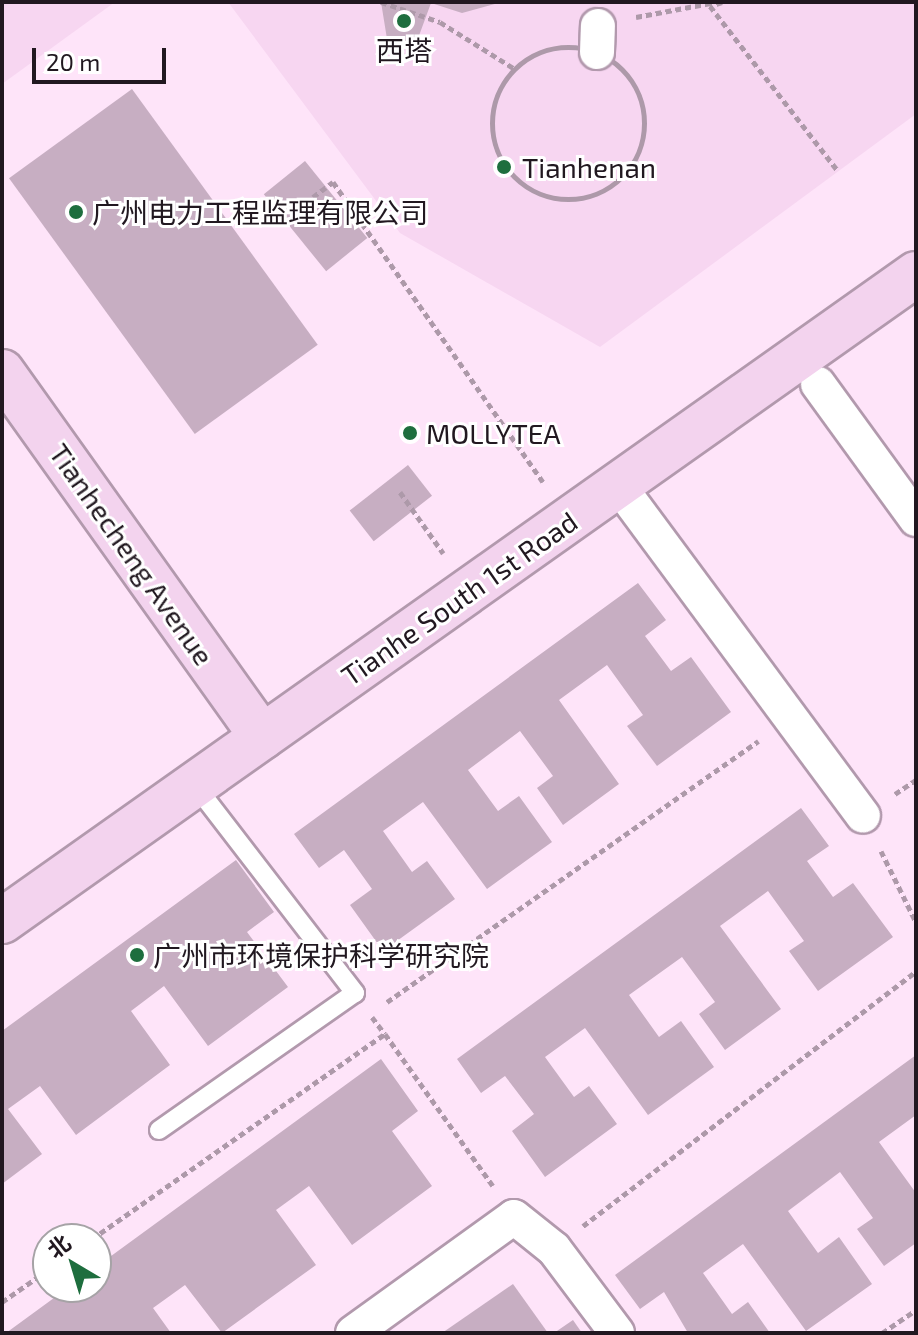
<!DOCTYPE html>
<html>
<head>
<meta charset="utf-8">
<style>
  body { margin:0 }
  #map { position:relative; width:918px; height:1335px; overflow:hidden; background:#fee4f9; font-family:"Exo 2","Noto Sans SC",sans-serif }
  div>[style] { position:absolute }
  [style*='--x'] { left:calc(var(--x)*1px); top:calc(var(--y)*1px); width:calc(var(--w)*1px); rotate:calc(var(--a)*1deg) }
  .built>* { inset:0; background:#f7d6f1 }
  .building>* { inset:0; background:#c7aec2; transform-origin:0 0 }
  .path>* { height:5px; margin-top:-2.5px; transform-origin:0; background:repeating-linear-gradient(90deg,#ad99a9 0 6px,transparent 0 10px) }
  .path>.ring { margin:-2.5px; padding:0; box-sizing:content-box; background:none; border:5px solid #ad99a9; border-radius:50% }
  .roads { filter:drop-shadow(2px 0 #b299ad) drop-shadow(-2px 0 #b299ad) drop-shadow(0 2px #b299ad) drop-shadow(0 -2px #b299ad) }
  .lane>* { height:18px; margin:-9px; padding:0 9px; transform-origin:9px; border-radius:9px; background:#fff }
  .street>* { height:34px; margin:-17px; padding:0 17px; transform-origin:17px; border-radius:17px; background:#fff }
  .secondary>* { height:44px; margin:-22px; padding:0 22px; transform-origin:22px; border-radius:22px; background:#f3d3ee }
  .dots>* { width:22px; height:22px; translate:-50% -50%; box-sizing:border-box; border:4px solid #fff; border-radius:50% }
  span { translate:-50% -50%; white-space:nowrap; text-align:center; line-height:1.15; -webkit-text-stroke:6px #fff; paint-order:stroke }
  .poi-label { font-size:28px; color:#211820 }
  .left { translate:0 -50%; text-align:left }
  .street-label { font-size:28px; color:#211820 }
  .frame { position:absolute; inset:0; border:4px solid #211820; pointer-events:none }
  .north { position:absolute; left:32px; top:1223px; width:80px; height:80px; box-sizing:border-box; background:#fff; border:2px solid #a6a3a6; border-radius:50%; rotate:322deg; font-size:22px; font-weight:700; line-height:32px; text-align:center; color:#211820 }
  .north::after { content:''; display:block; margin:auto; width:28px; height:36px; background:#1e6e3e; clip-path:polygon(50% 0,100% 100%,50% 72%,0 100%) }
  .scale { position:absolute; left:32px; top:48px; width:134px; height:36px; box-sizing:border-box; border:4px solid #211820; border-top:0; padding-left:10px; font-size:24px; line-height:28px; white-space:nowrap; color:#211820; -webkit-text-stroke:6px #fff; paint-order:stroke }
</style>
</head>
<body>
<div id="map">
  <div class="built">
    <i style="clip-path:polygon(2px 2px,115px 2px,2px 84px)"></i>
    <i style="clip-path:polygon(228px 2px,916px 2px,916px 114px,600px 347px,400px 233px)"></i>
  </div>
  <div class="building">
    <i style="clip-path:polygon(381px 2px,502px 2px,462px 13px,431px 3px,413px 52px,387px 39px)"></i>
    <i style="left:132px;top:89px;width:316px;height:152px;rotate:54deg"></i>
    <i style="left:305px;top:161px;width:99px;height:53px;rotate:51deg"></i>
    <i style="left:408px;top:465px;width:39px;height:74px;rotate:52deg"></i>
    <i style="clip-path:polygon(638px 583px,666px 620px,645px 636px,671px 671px,691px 657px,731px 712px,657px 766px,627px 726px,643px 715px,607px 665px,559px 700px,619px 784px,563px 825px,537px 788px,553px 776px,520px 731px,468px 770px,498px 811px,519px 796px,552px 842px,487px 889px,423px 802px,383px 831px,412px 872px,427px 861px,455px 899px,383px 951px,350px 905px,372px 889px,344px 850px,319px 868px,294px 834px)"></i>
    <i style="clip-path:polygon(801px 808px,829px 846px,807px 861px,833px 897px,853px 883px,893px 937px,818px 991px,789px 951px,804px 941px,768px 891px,720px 926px,781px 1009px,725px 1050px,699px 1014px,715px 1002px,682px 957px,629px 995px,659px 1037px,681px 1021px,714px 1067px,648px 1115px,585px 1028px,545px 1057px,574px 1097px,589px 1086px,617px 1124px,545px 1177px,512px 1131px,534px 1114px,505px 1076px,481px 1093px,457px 1059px)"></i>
    <i style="clip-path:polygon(236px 860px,274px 912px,247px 932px,288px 987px,208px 1046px,164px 986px,131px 1011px,170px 1065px,76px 1135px,40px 1086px,8px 1109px,42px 1154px,2px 1184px,2px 1031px)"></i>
    <i style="clip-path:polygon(916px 1055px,916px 1115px,879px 1142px,916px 1193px,916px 1243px,884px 1266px,857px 1229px,873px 1218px,840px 1172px,788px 1211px,818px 1253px,839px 1237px,872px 1284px,806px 1331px,743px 1244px,703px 1273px,732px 1314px,748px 1302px,770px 1333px,688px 1333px,664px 1292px,640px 1309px,615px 1275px)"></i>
    <i style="clip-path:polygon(381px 1059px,418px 1111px,392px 1131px,432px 1186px,352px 1245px,309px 1186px,276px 1210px,316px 1265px,222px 1333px,185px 1285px,153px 1308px,171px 1333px,6px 1333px,69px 1287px,96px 1287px,96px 1267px)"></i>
    <i style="clip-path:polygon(513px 1284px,548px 1333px,442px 1333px)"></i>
    <i style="clip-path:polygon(573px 1320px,582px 1333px,554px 1333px)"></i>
  </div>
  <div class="path">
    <i style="--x:381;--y:2;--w:62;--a:18.7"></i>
    <i style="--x:440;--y:22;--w:89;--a:32.1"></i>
    <i style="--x:722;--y:2;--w:13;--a:162"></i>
    <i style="--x:710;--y:6;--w:209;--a:52.2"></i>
    <i style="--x:636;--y:17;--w:76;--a:-10.6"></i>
    <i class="ring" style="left:492px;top:47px;width:147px;height:147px"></i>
    <i style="--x:313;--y:197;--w:25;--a:-37"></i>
    <i style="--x:333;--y:182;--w:366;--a:55"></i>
    <i style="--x:400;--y:492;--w:75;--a:54.8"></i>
    <i style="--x:895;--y:794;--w:25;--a:-34"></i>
    <i style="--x:881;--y:851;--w:79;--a:63.8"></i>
    <i style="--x:387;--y:1002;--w:454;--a:-35.1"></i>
    <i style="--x:372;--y:1017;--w:21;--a:53"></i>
    <i style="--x:583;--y:1226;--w:419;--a:-37.4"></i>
    <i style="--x:92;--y:1239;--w:358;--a:-35"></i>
    <i style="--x:385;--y:1034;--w:186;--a:54.6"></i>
    <i style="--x:2;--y:1302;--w:56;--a:-34.8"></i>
    <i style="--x:882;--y:1333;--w:41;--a:-34.1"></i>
  </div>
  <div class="roads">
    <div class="lane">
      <i style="--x:159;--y:1130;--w:239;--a:-35"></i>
      <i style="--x:355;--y:993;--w:264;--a:-127.6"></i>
    </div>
    <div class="street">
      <i style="--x:597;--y:52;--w:26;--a:-88"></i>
      <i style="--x:818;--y:384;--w:167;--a:54"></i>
      <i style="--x:619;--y:486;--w:410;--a:53.5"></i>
      <i style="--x:353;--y:1333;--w:198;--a:-35.8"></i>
      <i style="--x:514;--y:1217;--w:51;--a:38.7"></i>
      <i style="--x:554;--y:1249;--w:105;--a:53.1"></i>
    </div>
    <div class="secondary">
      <i style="--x:2;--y:372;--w:448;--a:54.5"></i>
      <i style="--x:2;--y:921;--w:1120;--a:-35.29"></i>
    </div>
  </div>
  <div class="dots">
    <i style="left:404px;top:21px;background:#1e6e3e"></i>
    <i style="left:504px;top:167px;background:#1e6e3e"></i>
    <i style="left:76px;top:212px;background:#1e6e3e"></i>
    <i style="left:410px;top:433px;background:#1e6e3e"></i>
    <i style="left:137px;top:955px;background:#1e6e3e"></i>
  </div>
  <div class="poi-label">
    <span style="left:404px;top:50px">西塔</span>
    <span class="left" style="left:522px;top:167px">Tianhenan</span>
    <span class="left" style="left:92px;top:212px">广州电力工程监理有限公司</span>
    <span class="left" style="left:426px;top:433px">MOLLYTEA</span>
    <span class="left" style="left:153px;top:955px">广州市环境保护科学研究院</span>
  </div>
  <div class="street-label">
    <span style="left:132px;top:554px;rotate:55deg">Tianhecheng Avenue</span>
    <span style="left:459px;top:598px;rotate:-35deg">Tianhe South 1st Road</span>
  </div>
  <div class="frame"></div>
  <div class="north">北</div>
  <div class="scale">20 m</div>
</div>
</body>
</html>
